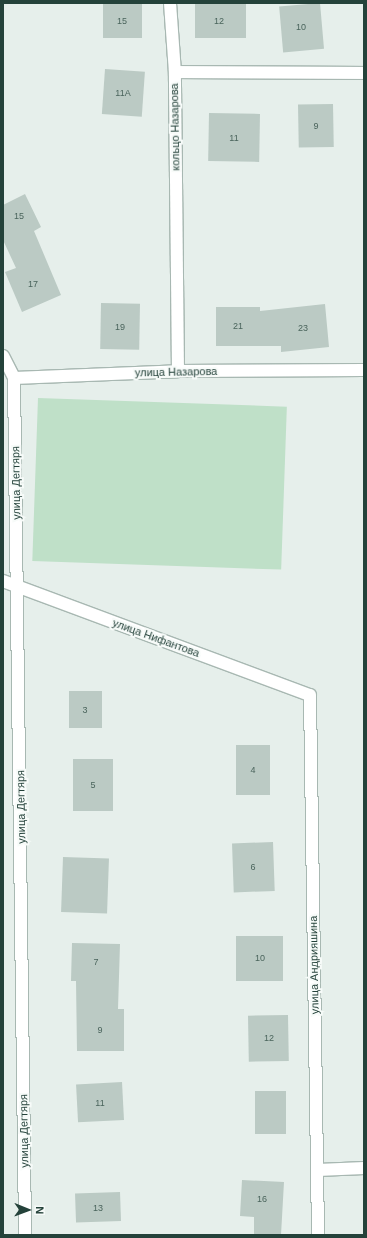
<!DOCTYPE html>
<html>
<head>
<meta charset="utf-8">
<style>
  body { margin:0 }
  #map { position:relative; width:367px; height:1238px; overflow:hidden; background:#e6efeb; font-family:Arial,sans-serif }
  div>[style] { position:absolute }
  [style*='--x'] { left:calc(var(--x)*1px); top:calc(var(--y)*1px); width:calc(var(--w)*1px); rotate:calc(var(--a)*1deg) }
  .green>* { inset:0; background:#bfe0c8; transform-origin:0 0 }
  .building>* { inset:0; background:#bbcac4; transform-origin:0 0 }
  .roads { filter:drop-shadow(1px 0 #a8b8b2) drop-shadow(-1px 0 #a8b8b2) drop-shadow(0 1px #a8b8b2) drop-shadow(0 -1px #a8b8b2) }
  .minor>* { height:12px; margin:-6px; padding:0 6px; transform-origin:6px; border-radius:6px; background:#fff }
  span { translate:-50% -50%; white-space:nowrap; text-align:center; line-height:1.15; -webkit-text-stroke:4px #f7fbf9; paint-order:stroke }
  .number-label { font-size:9px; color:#4a645c }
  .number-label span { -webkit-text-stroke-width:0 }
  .street-label { font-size:11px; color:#24423a }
  .frame { position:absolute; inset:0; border:4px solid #24423a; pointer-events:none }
  .north { position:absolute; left:8px; top:1190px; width:40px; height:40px; -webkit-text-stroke:3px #f7fbf9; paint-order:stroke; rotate:91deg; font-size:11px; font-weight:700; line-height:16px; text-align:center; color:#24423a }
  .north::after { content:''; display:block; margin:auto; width:14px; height:18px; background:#24423a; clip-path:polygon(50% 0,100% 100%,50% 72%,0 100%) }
</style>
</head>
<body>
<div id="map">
  <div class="green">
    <i style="left:38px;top:398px;width:249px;height:163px;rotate:2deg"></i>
  </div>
  <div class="building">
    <i style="left:103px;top:3px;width:39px;height:35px"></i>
    <i style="left:195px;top:3px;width:51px;height:35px"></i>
    <i style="left:320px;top:3px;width:46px;height:41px;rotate:85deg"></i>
    <i style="left:105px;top:69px;width:40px;height:45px;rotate:4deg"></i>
    <i style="left:333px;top:104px;width:43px;height:35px;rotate:89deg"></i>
    <i style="left:209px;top:113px;width:51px;height:48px;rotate:1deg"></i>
    <i style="clip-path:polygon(25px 194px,41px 227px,34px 231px,61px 295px,22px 312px,5px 272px,16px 268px,3px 240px,3px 205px)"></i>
    <i style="left:101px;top:303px;width:39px;height:46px;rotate:1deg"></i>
    <i style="clip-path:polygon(325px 304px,329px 347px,281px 352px,281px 346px,216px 346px,216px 307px,260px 307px,260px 311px)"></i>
    <i style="left:69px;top:691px;width:33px;height:37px"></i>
    <i style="left:236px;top:745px;width:34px;height:50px"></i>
    <i style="left:73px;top:759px;width:40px;height:52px"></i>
    <i style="left:273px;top:842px;width:49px;height:41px;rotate:88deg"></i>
    <i style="left:63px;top:857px;width:46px;height:55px;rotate:2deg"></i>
    <i style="left:236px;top:936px;width:47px;height:45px"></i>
    <i style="clip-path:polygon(72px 943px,120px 944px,118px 1009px,124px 1009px,124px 1051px,77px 1051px,76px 981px,71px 981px)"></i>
    <i style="left:288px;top:1015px;width:46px;height:40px;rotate:89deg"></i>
    <i style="left:122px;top:1082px;width:38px;height:46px;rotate:87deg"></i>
    <i style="left:255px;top:1091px;width:31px;height:43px"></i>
    <i style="clip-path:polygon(242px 1180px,284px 1182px,281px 1235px,254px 1235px,254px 1217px,240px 1216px)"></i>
    <i style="left:120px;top:1192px;width:29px;height:45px;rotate:88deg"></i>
  </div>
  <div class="roads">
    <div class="minor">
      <i style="--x:170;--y:3;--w:69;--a:85.9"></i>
      <i style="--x:3;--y:356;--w:25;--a:63"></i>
      <i style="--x:14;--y:378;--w:164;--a:-2.4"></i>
      <i style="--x:178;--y:371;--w:186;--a:-0.3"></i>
      <i style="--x:178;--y:371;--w:299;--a:-90.6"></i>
      <i style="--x:175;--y:72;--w:189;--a:0.3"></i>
      <i style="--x:14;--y:378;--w:857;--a:89.26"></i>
      <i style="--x:3;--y:581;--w:327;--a:20.4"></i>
      <i style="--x:310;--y:695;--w:540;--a:89.15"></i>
      <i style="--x:318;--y:1170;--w:46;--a:-2.5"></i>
    </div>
  </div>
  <div class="number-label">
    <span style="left:122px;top:21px">15</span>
    <span style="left:219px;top:21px">12</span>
    <span style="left:301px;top:27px">10</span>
    <span style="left:123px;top:93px">11А</span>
    <span style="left:316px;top:126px">9</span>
    <span style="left:234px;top:138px">11</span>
    <span style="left:19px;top:216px">15</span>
    <span style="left:33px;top:284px">17</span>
    <span style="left:238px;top:326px">21</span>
    <span style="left:120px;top:327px">19</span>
    <span style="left:303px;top:328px">23</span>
    <span style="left:85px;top:710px">3</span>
    <span style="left:253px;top:770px">4</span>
    <span style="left:93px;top:785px">5</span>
    <span style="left:253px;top:867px">6</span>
    <span style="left:260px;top:958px">10</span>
    <span style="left:96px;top:962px">7</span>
    <span style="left:100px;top:1030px">9</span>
    <span style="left:269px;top:1038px">12</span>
    <span style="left:100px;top:1103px">11</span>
    <span style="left:262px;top:1199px">16</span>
    <span style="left:98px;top:1208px">13</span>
  </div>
  <div class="street-label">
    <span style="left:175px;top:127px;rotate:-91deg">кольцо Назарова</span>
    <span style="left:176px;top:372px;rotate:-1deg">улица Назарова</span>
    <span style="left:16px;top:483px;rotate:-91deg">улица Дегтяря</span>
    <span style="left:156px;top:638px;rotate:20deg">улица Нифантова</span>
    <span style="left:21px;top:807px;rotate:-91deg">улица Дегтяря</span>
    <span style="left:314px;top:965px;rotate:-91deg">улица Андрияшина</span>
    <span style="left:24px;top:1131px;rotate:-91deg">улица Дегтяря</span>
  </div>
  <div class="frame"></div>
  <div class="north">N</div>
</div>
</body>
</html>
